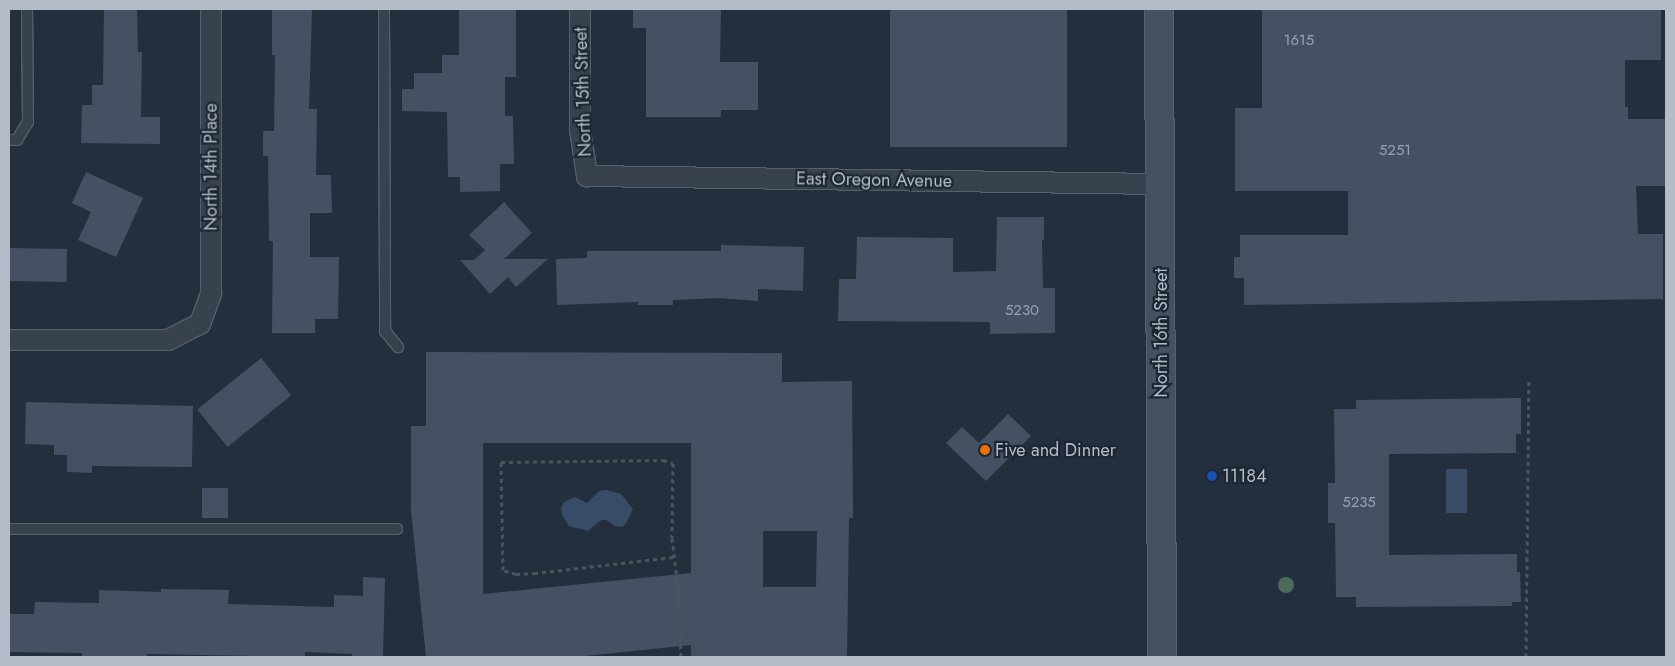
<!DOCTYPE html>
<html>
<head>
<meta charset="utf-8">
<style>
  body { margin:0 }
  #map { position:relative; width:1675px; height:666px; overflow:hidden; background:#242f3e; font-family:Jost,sans-serif }
  div>[style] { position:absolute }
  [style*='--x'] { left:calc(var(--x)*1px); top:calc(var(--y)*1px); width:calc(var(--w)*1px); rotate:calc(var(--a)*1deg) }
  .water>* { inset:0; background:#394c67; transform-origin:0 0 }
  .building>* { inset:0; background:#455162; transform-origin:0 0 }
  .path>* { height:3px; margin-top:-1.5px; transform-origin:0; background:repeating-linear-gradient(90deg,#44595c 0 4px,transparent 0 8px) }
  .roads { filter:drop-shadow(1px 0 #565f6c) drop-shadow(-1px 0 #565f6c) drop-shadow(0 1px #565f6c) drop-shadow(0 -1px #565f6c) }
  .service>* { height:10px; margin:-5px; padding:0 5px; transform-origin:5px; border-radius:5px; background:#38414e }
  .minor>* { height:20px; margin:-10px; padding:0 10px; transform-origin:10px; border-radius:10px; background:#38414e }
  .secondary>* { height:28px; margin:-14px; padding:0 14px; transform-origin:14px; border-radius:14px; background:#465061 }
  .trees>* { width:16px; height:16px; margin:-8px; border-radius:50%; background:#4b6a5d }
  .dots>* { width:14px; height:14px; translate:-50% -50%; box-sizing:border-box; border:2px solid #1d2633; border-radius:50% }
  span { translate:-50% -50%; white-space:nowrap; text-align:center; line-height:1.15; -webkit-text-stroke:4.5px #1d2633; paint-order:stroke }
  .number-label { font-size:15px; color:#98a1af }
  .number-label span { -webkit-text-stroke-width:0 }
  .street-label { font-size:18px; color:#b4bcc9 }
  .poi-label { font-size:18px; color:#b4bcc9 }
  .left { translate:0 -50%; text-align:left }
  .frame { position:absolute; inset:0; border:10px solid #b4bcc9; pointer-events:none }
</style>
</head>
<body>
<div id="map">
  <div class="water">
    <i style="left:1446px;top:469px;width:21px;height:44px"></i>
    <i style="clip-path:polygon(607px 490px,621px 494px,633px 509px,626px 523px,622px 527px,615px 526px,606px 520px,601px 520px,588px 531px,569px 526px,562px 515px,561px 508px,564px 502px,575px 497px,587px 503px,599px 491px)"></i>
  </div>
  <div class="building">
    <i style="clip-path:polygon(104px 9px,137px 9px,138px 52px,142px 52px,141px 117px,160px 117px,160px 144px,81px 143px,82px 105px,92px 105px,92px 85px,103px 85px)"></i>
    <i style="clip-path:polygon(272px 9px,312px 9px,309px 109px,317px 109px,316px 175px,331px 175px,332px 213px,310px 213px,310px 257px,339px 257px,338px 319px,315px 319px,315px 333px,272px 333px,273px 241px,269px 241px,268px 156px,263px 156px,263px 131px,274px 131px,275px 55px,272px 55px)"></i>
    <i style="clip-path:polygon(459px 9px,516px 9px,516px 77px,505px 77px,505px 116px,513px 116px,514px 164px,500px 164px,500px 191px,460px 192px,460px 177px,448px 177px,447px 112px,402px 111px,402px 89px,414px 89px,414px 73px,442px 73px,442px 55px,459px 55px)"></i>
    <i style="clip-path:polygon(633px 9px,721px 9px,720px 62px,758px 62px,758px 110px,721px 110px,721px 117px,646px 117px,646px 28px,633px 28px)"></i>
    <i style="left:890px;top:9px;width:177px;height:138px"></i>
    <i style="clip-path:polygon(1262px 9px,1661px 9px,1661px 60px,1625px 60px,1625px 107px,1628px 107px,1628px 119px,1666px 119px,1666px 186px,1636px 186px,1638px 234px,1663px 234px,1663px 299px,1244px 305px,1244px 278px,1234px 278px,1234px 257px,1240px 257px,1240px 235px,1348px 235px,1348px 191px,1235px 191px,1235px 108px,1262px 108px)"></i>
    <i style="clip-path:polygon(86px 172px,143px 198px,116px 257px,78px 240px,91px 212px,72px 203px)"></i>
    <i style="clip-path:polygon(504px 202px,532px 233px,504px 259px,548px 259px,516px 287px,508px 277px,490px 294px,460px 260px,474px 260px,485px 250px,469px 235px)"></i>
    <i style="clip-path:polygon(997px 217px,1044px 217px,1044px 240px,1042px 240px,1043px 288px,1055px 288px,1055px 333px,990px 334px,990px 322px,838px 321px,839px 279px,856px 279px,857px 237px,953px 238px,953px 272px,996px 271px)"></i>
    <i style="clip-path:polygon(721px 245px,804px 247px,803px 291px,758px 289px,758px 301px,719px 298px,673px 300px,673px 305px,638px 305px,638px 302px,557px 305px,556px 259px,587px 258px,587px 251px,721px 251px)"></i>
    <i style="left:9px;top:248px;width:58px;height:33px;rotate:1deg"></i>
    <i style="clip-path:polygon(evenodd,426px 352px,782px 353px,782px 382px,852px 381px,853px 518px,849px 518px,847px 657px,691px 657px,691px 645px,575px 657px,426px 657px,411px 510px,411px 426px,426px 426px,426px 352px,483px 443px,691px 443px,691px 573px,483px 594px,483px 443px,426px 352px,763px 531px,817px 531px,816px 587px,763px 587px,763px 531px)"></i>
    <i style="left:261px;top:358px;width:48px;height:82px;rotate:51deg"></i>
    <i style="clip-path:polygon(1521px 398px,1521px 434px,1516px 434px,1516px 453px,1389px 454px,1389px 555px,1517px 554px,1517px 572px,1520px 572px,1521px 602px,1512px 602px,1512px 606px,1356px 607px,1356px 597px,1336px 597px,1335px 523px,1328px 523px,1328px 483px,1335px 483px,1334px 409px,1356px 409px,1356px 400px)"></i>
    <i style="clip-path:polygon(26px 402px,193px 406px,192px 467px,92px 466px,92px 473px,67px 472px,67px 455px,54px 455px,54px 445px,25px 444px)"></i>
    <i style="clip-path:polygon(1008px 414px,1031px 436px,986px 481px,946px 443px,962px 427px,979px 443px)"></i>
    <i style="left:202px;top:488px;width:26px;height:30px"></i>
    <i style="clip-path:polygon(363px 577px,385px 578px,383px 657px,352px 657px,352px 654px,305px 652px,305px 657px,147px 654px,147px 657px,82px 657px,82px 653px,9px 652px,9px 614px,34px 614px,35px 602px,99px 603px,99px 590px,161px 592px,161px 589px,229px 590px,228px 604px,334px 607px,334px 595px,363px 596px)"></i>
  </div>
  <div class="path">
    <i style="--x:673;--y:557;--w:138;--a:173.3"></i>
    <i style="--x:536;--y:573;--w:20;--a:177"></i>
    <i style="--x:516;--y:574;--w:14;--a:-163"></i>
    <i style="--x:503;--y:570;--w:108;--a:-91.1"></i>
    <i style="--x:501;--y:462;--w:162;--a:-0.7"></i>
    <i style="--x:663;--y:460;--w:10;--a:17"></i>
    <i style="--x:673;--y:463;--w:75;--a:90.8"></i>
    <i style="--x:672;--y:538;--w:59;--a:83.2"></i>
    <i style="--x:679;--y:597;--w:60;--a:88.1"></i>
    <i style="--x:1526;--y:657;--w:279;--a:-89.4"></i>
  </div>
  <div class="roads">
    <div class="service">
      <i style="--x:384;--y:9;--w:322;--a:89.8"></i>
      <i style="--x:385;--y:331;--w:21;--a:51"></i>
      <i style="--x:9;--y:140;--w:8;--a:0"></i>
      <i style="--x:17;--y:140;--w:21;--a:-59"></i>
      <i style="--x:28;--y:122;--w:113;--a:-90.5"></i>
      <i style="--x:9;--y:529;--w:388;--a:0"></i>
    </div>
    <div class="minor">
      <i style="--x:580;--y:9;--w:120;--a:90"></i>
      <i style="--x:580;--y:129;--w:48;--a:81.5"></i>
      <i style="--x:587;--y:176;--w:574;--a:0.8"></i>
      <i style="--x:9;--y:340;--w:159;--a:0"></i>
      <i style="--x:168;--y:340;--w:36;--a:-27"></i>
      <i style="--x:200;--y:324;--w:33;--a:-70"></i>
      <i style="--x:211;--y:293;--w:284;--a:-90"></i>
    </div>
    <div class="secondary">
      <i style="--x:1159;--y:9;--w:648;--a:89.73"></i>
    </div>
  </div>
  <div class="trees">
    <i style="left:1286px;top:585px"></i>
  </div>
  <div class="dots">
    <i style="left:985px;top:450px;background:#e8710a"></i>
    <i style="left:1212px;top:476px;background:#1a4fb4"></i>
  </div>
  <div class="number-label">
    <span style="left:1299px;top:41px">1615</span>
    <span style="left:1395px;top:151px">5251</span>
    <span style="left:1022px;top:311px">5230</span>
    <span style="left:1359px;top:503px">5235</span>
  </div>
  <div class="street-label">
    <span style="left:583px;top:92px;rotate:-92deg">North 15th Street</span>
    <span style="left:211px;top:167px;rotate:-90deg">North 14th Place</span>
    <span style="left:874px;top:180px;rotate:1deg">East Oregon Avenue</span>
    <span style="left:1161px;top:333px;rotate:-90deg">North 16th Street</span>
  </div>
  <div class="poi-label">
    <span class="left" style="left:995px;top:450px">Five and Dinner</span>
    <span class="left" style="left:1222px;top:476px">11184</span>
  </div>
  <div class="frame"></div>
</div>
</body>
</html>
